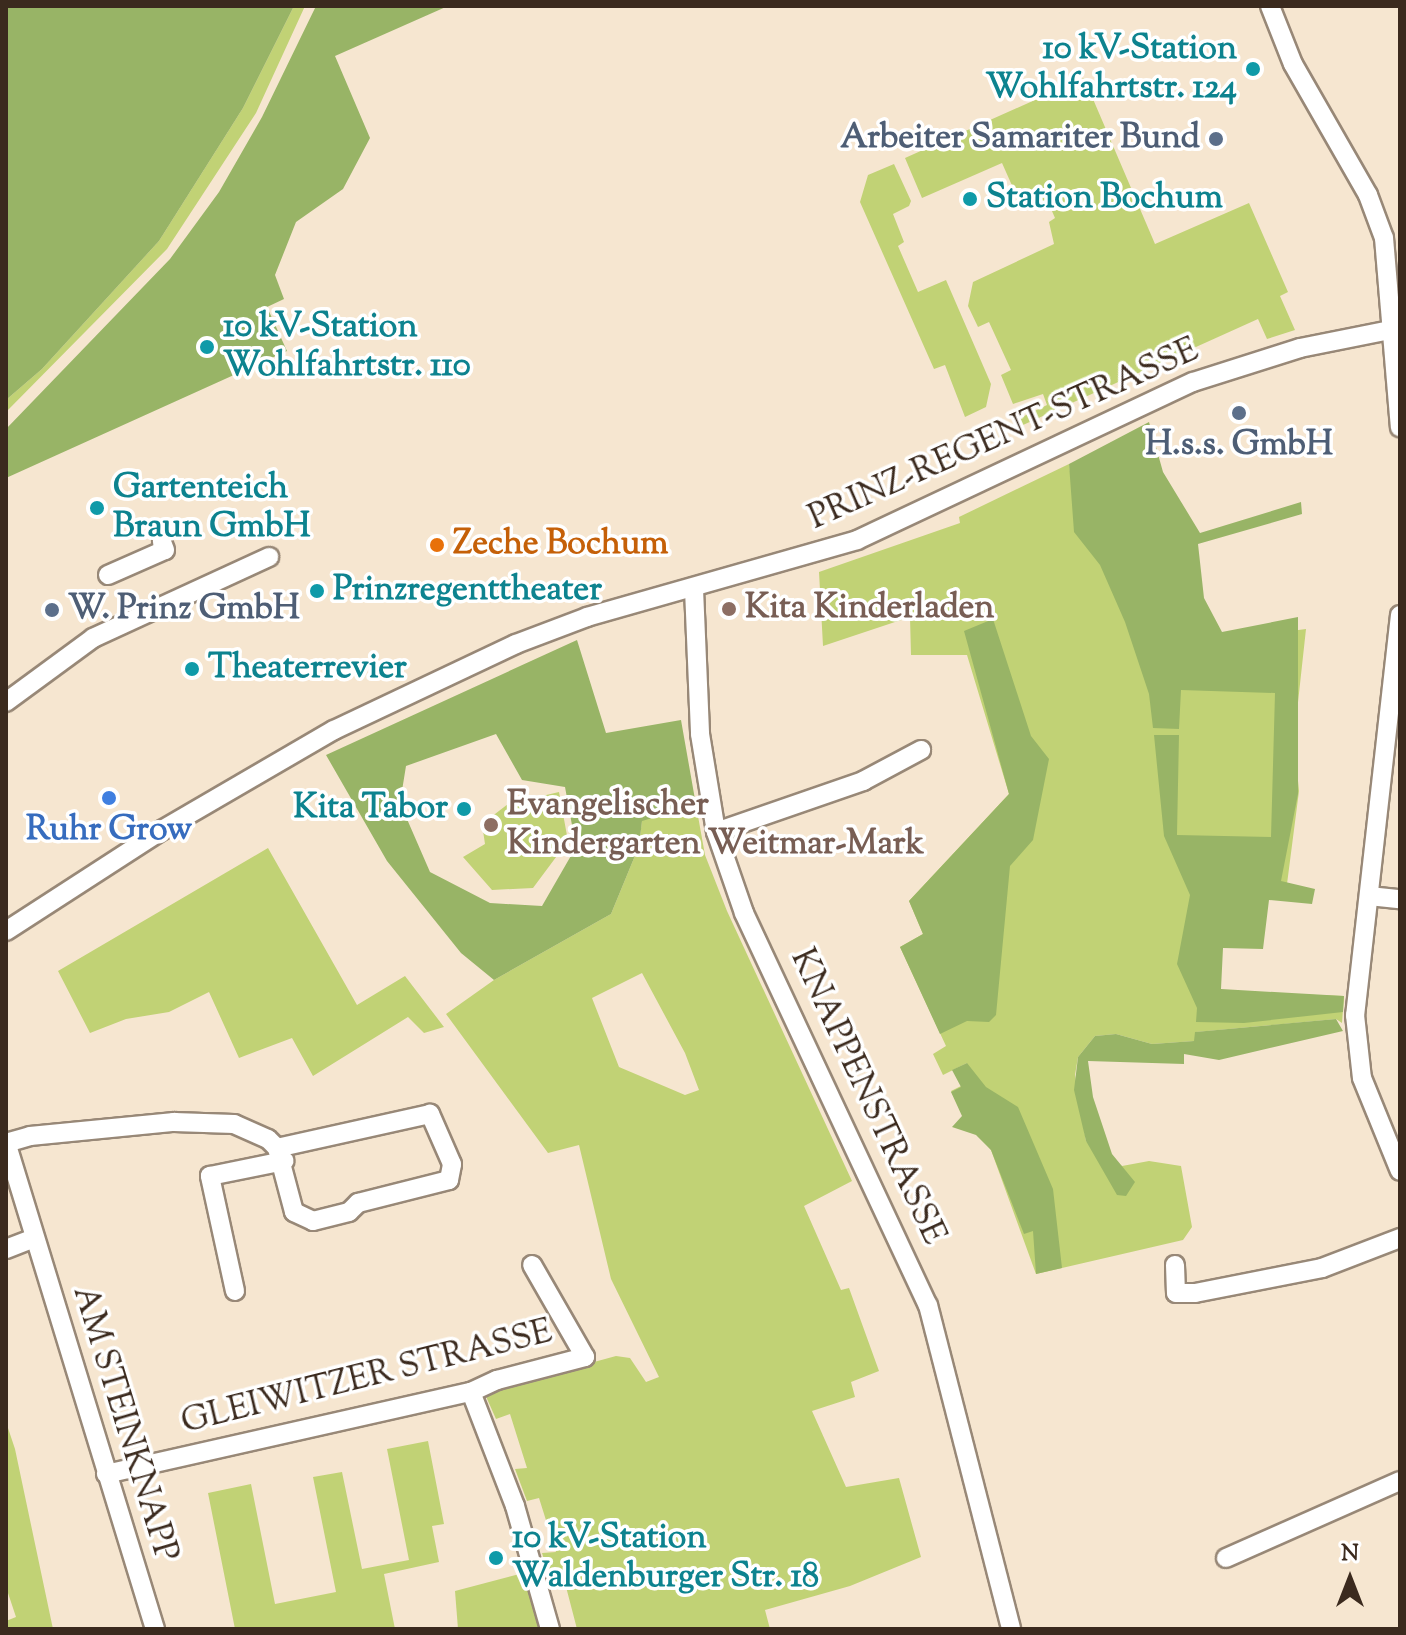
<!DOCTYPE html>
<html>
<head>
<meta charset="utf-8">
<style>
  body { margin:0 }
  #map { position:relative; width:1406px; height:1635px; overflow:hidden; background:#f6e6d0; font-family:"Sorts Mill Goudy",serif }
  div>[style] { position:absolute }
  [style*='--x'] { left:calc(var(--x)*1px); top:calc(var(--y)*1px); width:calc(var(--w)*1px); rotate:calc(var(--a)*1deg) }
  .green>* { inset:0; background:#c1d275 }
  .forest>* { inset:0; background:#98b466 }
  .roads { filter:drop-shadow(2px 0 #988877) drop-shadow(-2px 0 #988877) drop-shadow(0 2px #988877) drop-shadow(0 -2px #988877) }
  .minor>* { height:18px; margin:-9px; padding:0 9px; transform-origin:9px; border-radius:9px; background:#fff }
  .dots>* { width:22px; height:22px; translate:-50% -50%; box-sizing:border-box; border:4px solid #fff; border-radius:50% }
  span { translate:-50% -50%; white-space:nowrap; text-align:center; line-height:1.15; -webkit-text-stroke:7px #fff; paint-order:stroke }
  .culture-label { font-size:34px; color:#0d838f; font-weight:700 }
  .right { translate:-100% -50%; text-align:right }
  .left { translate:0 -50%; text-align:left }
  .service-label { font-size:34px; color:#4e5e75; font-weight:700 }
  .street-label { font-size:34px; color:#3b2a1e }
  .food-label { font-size:34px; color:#c56008; font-weight:700 }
  .education-label { font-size:34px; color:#785e54; font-weight:700 }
  .shop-label { font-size:34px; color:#366cbe; font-weight:700 }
  .frame { position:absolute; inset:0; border:8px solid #3b2a1e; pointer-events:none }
  .north { position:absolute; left:1310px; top:1539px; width:80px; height:80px; -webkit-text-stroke:6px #fff; paint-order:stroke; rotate:0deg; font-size:22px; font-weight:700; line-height:32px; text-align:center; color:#3b2a1e }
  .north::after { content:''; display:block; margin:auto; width:28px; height:36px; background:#3b2a1e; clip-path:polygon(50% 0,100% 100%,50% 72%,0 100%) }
</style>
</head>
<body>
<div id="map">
  <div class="green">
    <i style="clip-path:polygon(294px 6px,305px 6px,256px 113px,167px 249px,6px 412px,6px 400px,42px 369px,159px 241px,243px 108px)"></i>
    <i style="clip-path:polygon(1084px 78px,1155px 244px,1249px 203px,1288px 292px,1280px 296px,1295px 330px,1267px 339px,1258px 319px,1023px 425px,1020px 418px,1047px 405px,1043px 394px,1013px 404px,1001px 375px,1011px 370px,989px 322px,978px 327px,968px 306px,973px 282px,1054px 244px,1049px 222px,1055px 218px,1048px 202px,1044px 203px,1038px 190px,1018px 199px,1002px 163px,922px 198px,905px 158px)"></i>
    <i style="clip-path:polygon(894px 164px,911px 201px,909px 206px,893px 214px,904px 242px,898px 246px,918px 292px,946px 280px,991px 384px,986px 407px,965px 417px,945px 365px,934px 369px,860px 202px,868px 175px)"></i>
    <i style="clip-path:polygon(1069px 464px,1072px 487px,1174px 646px,1306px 629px,1294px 739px,1299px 791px,1287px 884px,1220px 866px,1215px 991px,1344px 996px,1342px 1023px,1336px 1019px,1196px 1032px,1195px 1041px,1152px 1044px,1116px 1034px,1095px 1036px,1078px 1057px,1075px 1075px,1086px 1141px,1122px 1166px,1149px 1161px,1181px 1166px,1192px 1227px,1183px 1240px,1036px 1274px,991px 1150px,963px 1116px,951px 1091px,961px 1086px,967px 1063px,943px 1075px,933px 1054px,946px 1046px,900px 947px,923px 934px,909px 901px,1009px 794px,967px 655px,911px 655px,910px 617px,823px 646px,819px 572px,960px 523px,959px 517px)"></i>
    <i style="clip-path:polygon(559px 792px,568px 841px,533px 888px,492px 890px,463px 857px,485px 844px,482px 824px,508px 804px)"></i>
    <i style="clip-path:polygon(evenodd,696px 805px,705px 855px,727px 911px,852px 1181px,804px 1206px,841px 1290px,849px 1288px,879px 1371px,851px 1382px,855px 1397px,812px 1411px,846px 1487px,899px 1478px,921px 1557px,850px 1586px,765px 1610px,770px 1629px,577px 1629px,565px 1583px,552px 1585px,542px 1553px,556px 1552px,539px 1498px,527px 1501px,515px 1469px,527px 1468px,510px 1414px,496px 1419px,484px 1392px,616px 1356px,630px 1358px,646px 1382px,659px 1377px,611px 1279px,579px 1145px,548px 1153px,446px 1014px,494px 980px,611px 914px,639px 846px,642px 820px,696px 805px,642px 973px,685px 1053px,699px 1090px,685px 1095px,619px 1067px,592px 998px,642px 973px)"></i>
    <i style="clip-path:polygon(268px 848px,357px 1005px,405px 976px,444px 1027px,424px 1033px,408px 1017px,313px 1076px,292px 1038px,239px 1058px,209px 992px,169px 1012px,126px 1019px,90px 1033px,58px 971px)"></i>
    <i style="clip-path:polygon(6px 1422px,15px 1449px,53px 1629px,6px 1629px,6px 1621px,16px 1617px,6px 1587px)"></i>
    <i style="clip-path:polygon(428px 1441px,444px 1524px,432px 1526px,439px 1562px,384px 1574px,395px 1629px,235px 1629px,208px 1493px,251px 1484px,275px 1604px,336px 1592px,313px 1477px,342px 1472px,362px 1569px,409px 1560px,387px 1449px)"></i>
    <i style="clip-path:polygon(527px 1572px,541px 1629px,458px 1629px,455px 1591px)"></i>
  </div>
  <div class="forest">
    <i style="clip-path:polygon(6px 6px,294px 6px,243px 108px,159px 241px,42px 369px,6px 400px)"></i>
    <i style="clip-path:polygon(316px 6px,448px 6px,335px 56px,370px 138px,343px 189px,296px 222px,275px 275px,284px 299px,267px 307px,287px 351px,6px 478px,6px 429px,170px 259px,219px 192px,262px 117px)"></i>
    <i style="clip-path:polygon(1149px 422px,1163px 472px,1200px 533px,1301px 502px,1302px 514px,1198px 544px,1204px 598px,1222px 632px,1298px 617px,1298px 794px,1281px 881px,1315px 889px,1312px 904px,1269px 900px,1263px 949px,1223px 948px,1221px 989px,1344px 996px,1343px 1012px,1244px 1023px,1196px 1022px,1197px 1008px,1177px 964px,1190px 895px,1164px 836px,1154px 735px,1179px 735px,1177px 835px,1271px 837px,1275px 693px,1181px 690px,1179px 729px,1153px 728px,1149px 694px,1125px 622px,1100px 565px,1074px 532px,1069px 464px)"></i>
    <i style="clip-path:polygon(993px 619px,1031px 736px,1049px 759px,1033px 840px,1010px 866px,996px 1015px,989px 1022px,967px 1021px,940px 1034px,900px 947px,923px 934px,909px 901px,1009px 794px,964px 631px)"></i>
    <i style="clip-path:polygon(evenodd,577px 640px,606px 733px,681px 720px,696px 805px,642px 821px,639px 846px,611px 914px,494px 980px,461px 953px,387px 861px,326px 755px,577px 640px,496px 734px,522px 780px,565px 787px,576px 847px,542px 906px,490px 903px,430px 872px,400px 803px,406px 766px,496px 734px)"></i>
    <i style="clip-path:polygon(1336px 1019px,1343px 1031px,1219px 1060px,1184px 1054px,1184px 1064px,1088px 1061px,1093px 1097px,1112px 1154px,1135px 1182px,1126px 1196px,1117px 1195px,1086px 1141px,1074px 1090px,1078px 1057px,1095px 1036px,1116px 1034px,1152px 1044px,1194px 1041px,1195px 1032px)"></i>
    <i style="clip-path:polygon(967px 1063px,986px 1087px,1018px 1107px,1053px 1189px,1062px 1268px,1036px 1274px,1033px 1231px,1024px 1234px,991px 1150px,976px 1135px,952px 1127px,962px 1116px,951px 1092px,961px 1087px,952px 1070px)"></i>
  </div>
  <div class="roads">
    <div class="minor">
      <i style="--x:1270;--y:6;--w:62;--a:68.4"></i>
      <i style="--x:1293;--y:64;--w:151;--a:60.2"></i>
      <i style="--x:1368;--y:195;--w:46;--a:69.6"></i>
      <i style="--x:1384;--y:238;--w:190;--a:85.2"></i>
      <i style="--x:108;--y:575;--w:62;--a:-23.7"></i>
      <i style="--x:165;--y:550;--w:9;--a:-111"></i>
      <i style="--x:694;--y:589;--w:145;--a:87.6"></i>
      <i style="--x:700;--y:734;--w:99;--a:80.7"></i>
      <i style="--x:716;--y:832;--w:86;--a:70.9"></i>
      <i style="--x:744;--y:913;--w:433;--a:64.9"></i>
      <i style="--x:928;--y:1305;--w:334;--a:75.6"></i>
      <i style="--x:1400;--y:615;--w:403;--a:96.4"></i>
      <i style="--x:1355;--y:1015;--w:63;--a:83.7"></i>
      <i style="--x:1362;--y:1078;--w:100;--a:67.8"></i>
      <i style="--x:6;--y:702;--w:108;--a:-36.3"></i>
      <i style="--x:93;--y:638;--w:194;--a:-24.7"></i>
      <i style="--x:716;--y:832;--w:156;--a:-19.1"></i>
      <i style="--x:863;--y:781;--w:66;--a:-28.1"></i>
      <i style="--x:1369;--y:896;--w:31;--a:6"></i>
      <i style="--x:6;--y:931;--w:186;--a:-32.9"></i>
      <i style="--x:162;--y:830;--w:199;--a:-30.2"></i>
      <i style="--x:334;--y:730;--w:201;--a:-25.3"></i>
      <i style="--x:516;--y:644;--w:76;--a:-20.8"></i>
      <i style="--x:587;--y:617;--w:281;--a:-15.9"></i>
      <i style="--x:857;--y:540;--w:371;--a:-25.2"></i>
      <i style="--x:1193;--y:382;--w:112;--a:-17.6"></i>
      <i style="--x:1300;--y:348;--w:102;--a:-11.3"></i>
      <i style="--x:6;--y:1142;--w:509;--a:72.99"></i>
      <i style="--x:6;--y:1143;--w:25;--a:-16"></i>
      <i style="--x:30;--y:1136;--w:145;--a:-5.6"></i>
      <i style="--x:174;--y:1122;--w:60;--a:1.9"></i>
      <i style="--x:234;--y:1124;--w:37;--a:24"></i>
      <i style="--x:268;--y:1139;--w:13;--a:45"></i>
      <i style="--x:277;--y:1148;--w:66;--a:75.1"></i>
      <i style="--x:294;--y:1212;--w:21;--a:25"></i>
      <i style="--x:313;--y:1221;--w:37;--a:-14"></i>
      <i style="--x:349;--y:1212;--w:13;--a:-45"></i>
      <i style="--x:358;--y:1203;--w:94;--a:-14.2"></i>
      <i style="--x:449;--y:1180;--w:16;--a:-79"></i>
      <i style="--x:452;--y:1164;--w:55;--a:-113.7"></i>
      <i style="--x:430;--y:1114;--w:157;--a:167.5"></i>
      <i style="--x:6;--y:1249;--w:28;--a:-21"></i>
      <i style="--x:1175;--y:1265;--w:28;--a:88"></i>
      <i style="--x:1176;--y:1293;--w:19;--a:0"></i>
      <i style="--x:1195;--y:1293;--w:129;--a:-11.1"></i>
      <i style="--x:1322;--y:1268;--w:84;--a:-21"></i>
      <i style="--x:235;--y:1291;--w:118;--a:-102.3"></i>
      <i style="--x:210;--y:1176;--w:76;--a:-11.5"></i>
      <i style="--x:471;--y:1392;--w:122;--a:68.9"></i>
      <i style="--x:515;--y:1506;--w:128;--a:74.1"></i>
      <i style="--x:106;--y:1474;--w:374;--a:-12.7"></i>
      <i style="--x:471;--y:1392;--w:29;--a:-25"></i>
      <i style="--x:497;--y:1380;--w:91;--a:-14.6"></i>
      <i style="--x:585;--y:1357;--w:106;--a:-119.9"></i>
      <i style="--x:1226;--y:1558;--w:190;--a:-23.9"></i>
    </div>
  </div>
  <div class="dots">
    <i style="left:1253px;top:69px;background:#0f9aa8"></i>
    <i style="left:1216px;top:139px;background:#5c6f8a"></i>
    <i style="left:970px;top:199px;background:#0f9aa8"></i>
    <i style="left:207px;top:347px;background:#0f9aa8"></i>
    <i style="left:1239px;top:413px;background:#5c6f8a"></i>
    <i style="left:97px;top:508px;background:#0f9aa8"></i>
    <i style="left:437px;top:545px;background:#e8710a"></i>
    <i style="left:317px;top:591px;background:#0f9aa8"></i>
    <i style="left:729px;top:609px;background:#8d6e63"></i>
    <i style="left:52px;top:610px;background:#5c6f8a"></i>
    <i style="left:192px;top:669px;background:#0f9aa8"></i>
    <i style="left:109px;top:798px;background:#3f7fe0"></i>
    <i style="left:464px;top:809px;background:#0f9aa8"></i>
    <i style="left:491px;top:825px;background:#8d6e63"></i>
    <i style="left:496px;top:1558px;background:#0f9aa8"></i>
  </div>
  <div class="culture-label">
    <span class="right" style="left:1237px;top:69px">10 kV-Station<br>Wohlfahrtstr. 124</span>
    <span class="left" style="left:986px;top:199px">Station Bochum</span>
    <span class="left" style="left:223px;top:347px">10 kV-Station<br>Wohlfahrtstr. 110</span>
    <span class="left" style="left:113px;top:508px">Gartenteich<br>Braun GmbH</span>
    <span class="left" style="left:333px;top:591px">Prinzregenttheater</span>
    <span class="left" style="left:208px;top:669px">Theaterrevier</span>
    <span class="right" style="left:448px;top:809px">Kita Tabor</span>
    <span class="left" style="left:512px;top:1558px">10 kV-Station<br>Waldenburger Str. 18</span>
  </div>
  <div class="service-label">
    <span class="right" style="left:1200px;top:139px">Arbeiter Samariter Bund</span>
    <span style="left:1239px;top:446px">H.s.s. GmbH</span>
    <span class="left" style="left:68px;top:610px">W. Prinz GmbH</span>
  </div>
  <div class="street-label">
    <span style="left:1004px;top:435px;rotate:-24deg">PRINZ-REGENT-STRASSE</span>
    <span style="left:867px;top:1097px;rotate:65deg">KNAPPENSTRASSE</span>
    <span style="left:367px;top:1378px;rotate:-14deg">GLEIWITZER STRASSE</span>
    <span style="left:124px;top:1424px;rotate:73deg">AM STEINKNAPP</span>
  </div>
  <div class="food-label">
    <span class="left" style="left:453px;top:545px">Zeche Bochum</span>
  </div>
  <div class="education-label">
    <span class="left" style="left:745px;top:609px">Kita Kinderladen</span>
    <span class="left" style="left:507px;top:825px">Evangelischer<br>Kindergarten Weitmar-Mark</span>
  </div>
  <div class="shop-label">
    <span style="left:109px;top:831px">Ruhr Grow</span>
  </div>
  <div class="frame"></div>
  <div class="north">N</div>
</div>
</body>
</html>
